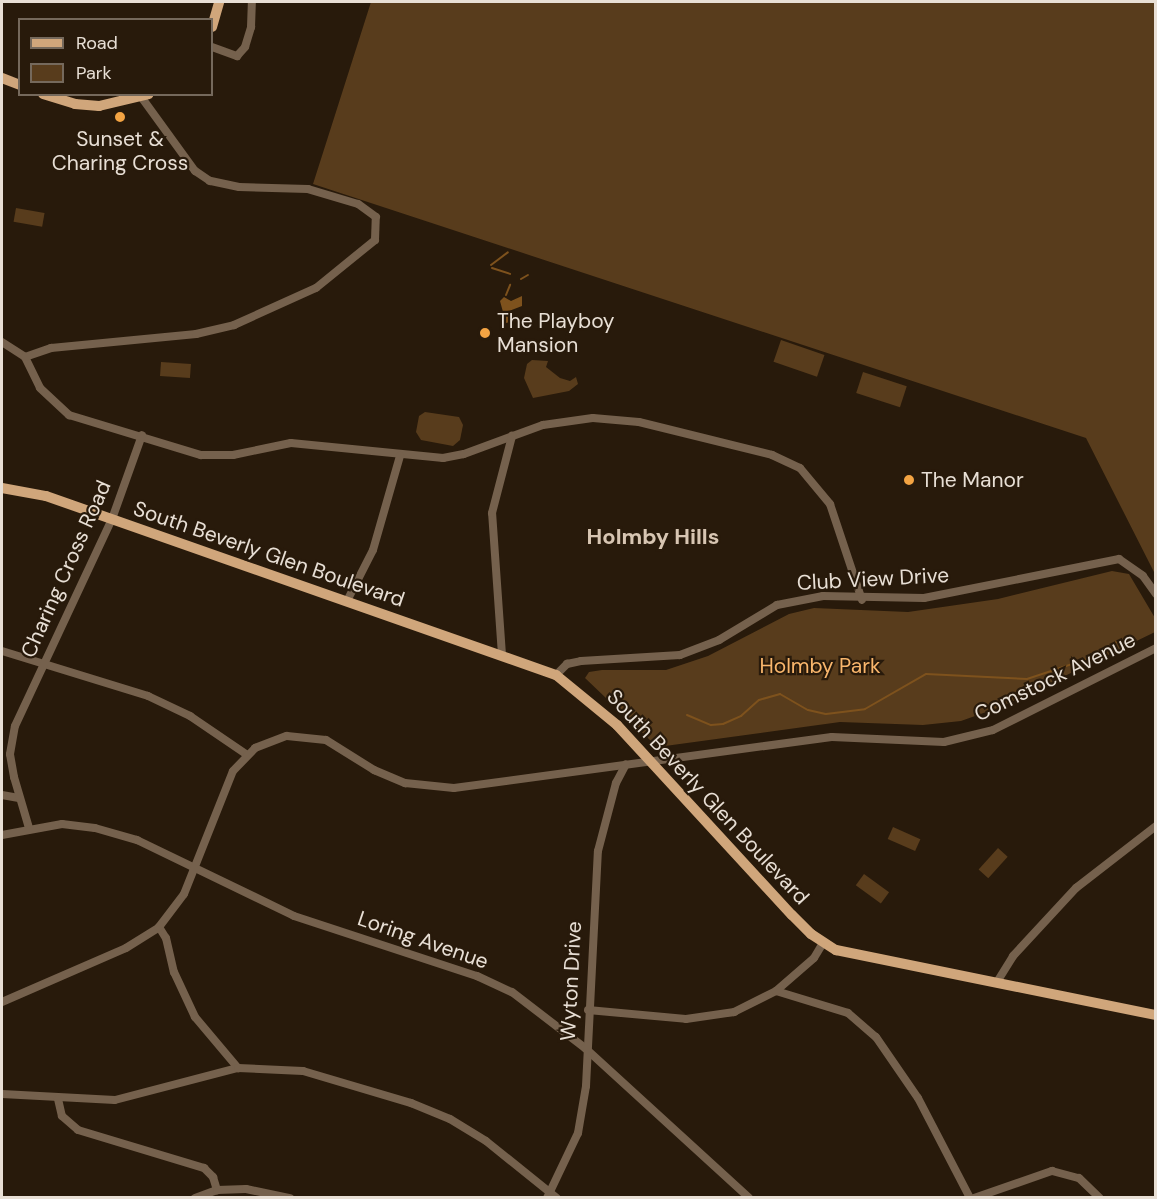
<!DOCTYPE html>
<html>
<head>
<meta charset="utf-8">
<style>
  body { margin:0 }
  #map { position:relative; width:1157px; height:1199px; overflow:hidden; background:#281a0b; font-family:"DM Sans",sans-serif }
  div>[style] { position:absolute }
  [style*='--x'] { left:calc(var(--x)*1px); top:calc(var(--y)*1px); width:calc(var(--w)*1px); rotate:calc(var(--a)*1deg) }
  .green>* { inset:0; background:#583c1c; transform-origin:0 0 }
  .water>* { inset:0; background:#7e521d }
  .stream>* { height:2px; margin:-1px; padding:0 1px; transform-origin:1px; border-radius:1px; background:#7e521d }
  .minor>* { height:8px; margin:-4px; padding:0 4px; transform-origin:4px; border-radius:4px; background:#75614d }
  .major>* { height:10px; margin:-5px; padding:0 5px; transform-origin:5px; border-radius:5px; background:#d0a67b }
  .dots>* { width:16px; height:16px; translate:-50% -50%; box-sizing:border-box; border:3px solid #281a0b; border-radius:50% }
  span { translate:-50% -50%; white-space:nowrap; text-align:center; line-height:1.15; -webkit-text-stroke:4.5px #281a0b; paint-order:stroke }
  .poi-label { font-size:21px; color:#e8dfd5 }
  .left { translate:0 -50%; text-align:left }
  .street-label { font-size:21px; color:#e8dfd5 }
  .park-label { font-size:21px; color:#f9b66c }
  .neighbourhood-label { font-size:22px; color:#d7c5b2; font-weight:700 }
  .frame { position:absolute; inset:0; border:3px solid #e8dfd5; pointer-events:none }
  .legend { position:absolute; left:18px; top:18px; width:195px; height:78px; box-sizing:border-box; background:#281a0b; border:2px solid #75695c; margin:0; padding:8px 10px; list-style:none; font-size:18px; color:#e8dfd5 }
  .legend li { display:flex; align-items:center; gap:12px; height:30px }
  .legend b { width:30px; border:2px solid #75695c }
</style>
</head>
<body>
<div id="map">
  <div class="green">
    <i style="clip-path:polygon(371px 2px,1155px 2px,1155px 574px,1086px 438px,313px 184px)"></i>
    <i style="left:16px;top:208px;width:29px;height:14px;rotate:10deg"></i>
    <i style="left:781px;top:340px;width:46px;height:23px;rotate:19deg"></i>
    <i style="clip-path:polygon(532px 360px,548px 361px,546px 367px,560px 378px,570px 381px,576px 377px,578px 384px,569px 391px,533px 398px,524px 378px,527px 364px)"></i>
    <i style="left:161px;top:362px;width:30px;height:14px;rotate:4deg"></i>
    <i style="left:863px;top:372px;width:46px;height:22px;rotate:18deg"></i>
    <i style="clip-path:polygon(425px 412px,459px 417px,463px 425px,460px 440px,453px 446px,421px 440px,416px 432px,419px 416px)"></i>
    <i style="clip-path:polygon(1112px 571px,1129px 574px,1155px 618px,1155px 632px,1003px 706px,961px 721px,923px 725px,840px 722px,665px 746px,651px 741px,585px 678px,589px 672px,602px 670px,666px 670px,708px 656px,789px 614px,814px 608px,908px 612px,998px 599px)"></i>
    <i style="left:893px;top:827px;width:30px;height:13px;rotate:24deg"></i>
    <i style="left:998px;top:848px;width:13px;height:29px;rotate:42deg"></i>
    <i style="left:864px;top:874px;width:31px;height:14px;rotate:36deg"></i>
  </div>
  <div class="water">
    <i style="clip-path:polygon(522px 296px,522px 306px,509px 311px,515px 321px,506px 323px,500px 301px,504px 297px,511px 301px)"></i>
  </div>
  <div class="stream">
    <i style="--x:491;--y:265;--w:21;--a:-37"></i>
    <i style="--x:492;--y:268;--w:19;--a:18"></i>
    <i style="--x:521;--y:279;--w:8;--a:-30"></i>
    <i style="--x:506;--y:295;--w:11;--a:-68"></i>
    <i style="--x:687;--y:715;--w:26;--a:23"></i>
    <i style="--x:711;--y:725;--w:12;--a:-5"></i>
    <i style="--x:723;--y:724;--w:20;--a:-24"></i>
    <i style="--x:741;--y:716;--w:24;--a:-42"></i>
    <i style="--x:759;--y:700;--w:22;--a:-16"></i>
    <i style="--x:780;--y:694;--w:32;--a:30"></i>
    <i style="--x:808;--y:710;--w:18;--a:13"></i>
    <i style="--x:826;--y:714;--w:39;--a:-7"></i>
    <i style="--x:865;--y:709;--w:70;--a:-29.8"></i>
    <i style="--x:926;--y:674;--w:101;--a:2.8"></i>
    <i style="--x:1027;--y:679;--w:63;--a:-18.4"></i>
    <i style="--x:1087;--y:659;--w:39;--a:-30"></i>
  </div>
  <div class="minor">
    <i style="--x:212;--y:47;--w:27;--a:20"></i>
    <i style="--x:237;--y:56;--w:12;--a:-48"></i>
    <i style="--x:245;--y:47;--w:21;--a:-73"></i>
    <i style="--x:251;--y:27;--w:25;--a:-88"></i>
    <i style="--x:2;--y:342;--w:27;--a:33"></i>
    <i style="--x:25;--y:357;--w:34;--a:64"></i>
    <i style="--x:40;--y:388;--w:40;--a:43"></i>
    <i style="--x:69;--y:415;--w:138;--a:16.9"></i>
    <i style="--x:201;--y:455;--w:32;--a:0"></i>
    <i style="--x:233;--y:455;--w:59;--a:-11.7"></i>
    <i style="--x:291;--y:443;--w:153;--a:5.6"></i>
    <i style="--x:443;--y:458;--w:21;--a:-11"></i>
    <i style="--x:464;--y:454;--w:84;--a:-20.2"></i>
    <i style="--x:543;--y:425;--w:50;--a:-8"></i>
    <i style="--x:593;--y:418;--w:46;--a:5"></i>
    <i style="--x:639;--y:422;--w:137;--a:13.9"></i>
    <i style="--x:772;--y:455;--w:31;--a:25"></i>
    <i style="--x:800;--y:468;--w:47;--a:50.2"></i>
    <i style="--x:830;--y:504;--w:101;--a:71.6"></i>
    <i style="--x:25;--y:357;--w:28;--a:-19"></i>
    <i style="--x:51;--y:348;--w:146;--a:-5.5"></i>
    <i style="--x:196;--y:334;--w:39;--a:-13"></i>
    <i style="--x:234;--y:325;--w:90;--a:-24.3"></i>
    <i style="--x:316;--y:288;--w:76;--a:-39.1"></i>
    <i style="--x:375;--y:240;--w:23;--a:-88"></i>
    <i style="--x:376;--y:217;--w:22;--a:-144"></i>
    <i style="--x:358;--y:204;--w:52;--a:-163.3"></i>
    <i style="--x:308;--y:189;--w:69;--a:-178.3"></i>
    <i style="--x:239;--y:187;--w:30;--a:-168"></i>
    <i style="--x:210;--y:181;--w:18;--a:-146"></i>
    <i style="--x:195;--y:171;--w:90;--a:-126"></i>
    <i style="--x:347;--y:601;--w:57;--a:-63"></i>
    <i style="--x:373;--y:550;--w:98;--a:-74"></i>
    <i style="--x:2;--y:651;--w:153;--a:17.1"></i>
    <i style="--x:148;--y:696;--w:47;--a:25.5"></i>
    <i style="--x:190;--y:716;--w:68;--a:34.2"></i>
    <i style="--x:502;--y:655;--w:142;--a:-94"></i>
    <i style="--x:492;--y:513;--w:80;--a:-75.4"></i>
    <i style="--x:556;--y:675;--w:16;--a:-45"></i>
    <i style="--x:567;--y:664;--w:14;--a:-12"></i>
    <i style="--x:581;--y:661;--w:99;--a:-3.5"></i>
    <i style="--x:680;--y:655;--w:42;--a:-21"></i>
    <i style="--x:719;--y:640;--w:68;--a:-31.1"></i>
    <i style="--x:777;--y:605;--w:47;--a:-11.1"></i>
    <i style="--x:823;--y:596;--w:101;--a:1.1"></i>
    <i style="--x:924;--y:598;--w:199;--a:-11.3"></i>
    <i style="--x:1119;--y:559;--w:29;--a:35"></i>
    <i style="--x:1143;--y:576;--w:22;--a:54"></i>
    <i style="--x:2;--y:795;--w:17;--a:10"></i>
    <i style="--x:29;--y:828;--w:53;--a:-106.4"></i>
    <i style="--x:14;--y:777;--w:23;--a:-100"></i>
    <i style="--x:10;--y:754;--w:28;--a:-80"></i>
    <i style="--x:15;--y:726;--w:229;--a:-64.9"></i>
    <i style="--x:112;--y:519;--w:89;--a:-70.3"></i>
    <i style="--x:2;--y:835;--w:61;--a:-10.4"></i>
    <i style="--x:62;--y:824;--w:33;--a:7"></i>
    <i style="--x:95;--y:828;--w:44;--a:15.9"></i>
    <i style="--x:137;--y:840;--w:174;--a:25.8"></i>
    <i style="--x:294;--y:916;--w:193;--a:18.2"></i>
    <i style="--x:477;--y:976;--w:38;--a:25"></i>
    <i style="--x:512;--y:992;--w:92;--a:37.5"></i>
    <i style="--x:585;--y:1048;--w:222;--a:42.4"></i>
    <i style="--x:159;--y:927;--w:13;--a:58"></i>
    <i style="--x:166;--y:938;--w:35;--a:77"></i>
    <i style="--x:174;--y:972;--w:50;--a:65"></i>
    <i style="--x:195;--y:1017;--w:67;--a:49.9"></i>
    <i style="--x:997;--y:982;--w:31;--a:-58"></i>
    <i style="--x:1013;--y:956;--w:93;--a:-47.2"></i>
    <i style="--x:1076;--y:888;--w:101;--a:-37.8"></i>
    <i style="--x:776;--y:991;--w:75;--a:17"></i>
    <i style="--x:848;--y:1013;--w:37;--a:41"></i>
    <i style="--x:876;--y:1037;--w:74;--a:55.5"></i>
    <i style="--x:918;--y:1098;--w:113;--a:62.5"></i>
    <i style="--x:2;--y:1002;--w:135;--a:-23.5"></i>
    <i style="--x:126;--y:948;--w:39;--a:-32"></i>
    <i style="--x:159;--y:927;--w:41;--a:-52.9"></i>
    <i style="--x:184;--y:894;--w:132;--a:-68.3"></i>
    <i style="--x:233;--y:771;--w:32;--a:-46"></i>
    <i style="--x:255;--y:748;--w:34;--a:-21"></i>
    <i style="--x:287;--y:736;--w:39;--a:6"></i>
    <i style="--x:326;--y:740;--w:57;--a:32"></i>
    <i style="--x:374;--y:770;--w:34;--a:23"></i>
    <i style="--x:405;--y:783;--w:49;--a:5.8"></i>
    <i style="--x:454;--y:788;--w:381;--a:-7.7"></i>
    <i style="--x:832;--y:737;--w:112;--a:2.6"></i>
    <i style="--x:944;--y:742;--w:50;--a:-13.8"></i>
    <i style="--x:993;--y:730;--w:182;--a:-26.7"></i>
    <i style="--x:588;--y:1010;--w:98;--a:5.2"></i>
    <i style="--x:686;--y:1019;--w:49;--a:-8.3"></i>
    <i style="--x:734;--y:1012;--w:47;--a:-26.6"></i>
    <i style="--x:776;--y:991;--w:50;--a:-41"></i>
    <i style="--x:814;--y:958;--w:17;--a:-59"></i>
    <i style="--x:2;--y:1094;--w:113;--a:3"></i>
    <i style="--x:115;--y:1100;--w:127;--a:-14.6"></i>
    <i style="--x:238;--y:1068;--w:65;--a:2.6"></i>
    <i style="--x:303;--y:1071;--w:113;--a:16.5"></i>
    <i style="--x:411;--y:1103;--w:42;--a:22.3"></i>
    <i style="--x:450;--y:1119;--w:42;--a:31.4"></i>
    <i style="--x:486;--y:1141;--w:91;--a:38.8"></i>
    <i style="--x:58;--y:1099;--w:17;--a:77"></i>
    <i style="--x:62;--y:1116;--w:21;--a:41"></i>
    <i style="--x:78;--y:1130;--w:132;--a:16.8"></i>
    <i style="--x:204;--y:1168;--w:13;--a:45"></i>
    <i style="--x:213;--y:1177;--w:14;--a:73"></i>
    <i style="--x:195;--y:1198;--w:23;--a:-20"></i>
    <i style="--x:217;--y:1190;--w:29;--a:-2"></i>
    <i style="--x:246;--y:1189;--w:45;--a:11.6"></i>
    <i style="--x:547;--y:1198;--w:72;--a:-64.5"></i>
    <i style="--x:578;--y:1133;--w:48;--a:-80.3"></i>
    <i style="--x:586;--y:1086;--w:235;--a:-87.1"></i>
    <i style="--x:598;--y:851;--w:70;--a:-75.2"></i>
    <i style="--x:616;--y:783;--w:21;--a:-62"></i>
    <i style="--x:974;--y:1198;--w:83;--a:-19.1"></i>
    <i style="--x:1052;--y:1171;--w:28;--a:15"></i>
    <i style="--x:1079;--y:1178;--w:29;--a:44"></i>
  </div>
  <div class="major">
    <i style="--x:212;--y:27;--w:26;--a:-74"></i>
    <i style="--x:2;--y:78;--w:19;--a:21"></i>
    <i style="--x:43;--y:94;--w:34;--a:17"></i>
    <i style="--x:75;--y:104;--w:24;--a:5"></i>
    <i style="--x:99;--y:106;--w:51;--a:-13.5"></i>
    <i style="--x:2;--y:488;--w:45;--a:10.3"></i>
    <i style="--x:46;--y:496;--w:541;--a:19.34"></i>
    <i style="--x:556;--y:675;--w:79;--a:39.3"></i>
    <i style="--x:617;--y:725;--w:258;--a:47.4"></i>
    <i style="--x:792;--y:915;--w:27;--a:45"></i>
    <i style="--x:811;--y:934;--w:30;--a:33"></i>
    <i style="--x:836;--y:950;--w:327;--a:11.5"></i>
  </div>
  <div class="dots">
    <i style="left:120px;top:117px;background:#f4a443"></i>
    <i style="left:485px;top:333px;background:#f4a443"></i>
    <i style="left:909px;top:480px;background:#f4a443"></i>
  </div>
  <div class="poi-label">
    <span style="left:120px;top:151px">Sunset &amp;<br>Charing Cross</span>
    <span class="left" style="left:497px;top:333px">The Playboy<br>Mansion</span>
    <span class="left" style="left:921px;top:480px">The Manor</span>
  </div>
  <div class="street-label">
    <span style="left:269px;top:554px;rotate:19deg">South Beverly Glen Boulevard</span>
    <span style="left:66px;top:569px;rotate:-66deg">Charing Cross Road</span>
    <span style="left:873px;top:579px;rotate:-3deg">Club View Drive</span>
    <span style="left:1055px;top:677px;rotate:-26deg">Comstock Avenue</span>
    <span style="left:708px;top:797px;rotate:47deg">South Beverly Glen Boulevard</span>
    <span style="left:423px;top:940px;rotate:19deg">Loring Avenue</span>
    <span style="left:571px;top:981px;rotate:-87deg">Wyton Drive</span>
  </div>
  <div class="park-label">
    <span style="left:820px;top:666px">Holmby Park</span>
  </div>
  <div class="neighbourhood-label">
    <span style="left:653px;top:537px">Holmby Hills</span>
  </div>
  <div class="frame"></div>
  <ul class="legend">
  <li><b style="height:8px;background:#d0a67b"></b>Road</li>
  <li><b style="height:16px;background:#583c1c"></b>Park</li>
  </ul>
</div>
</body>
</html>
